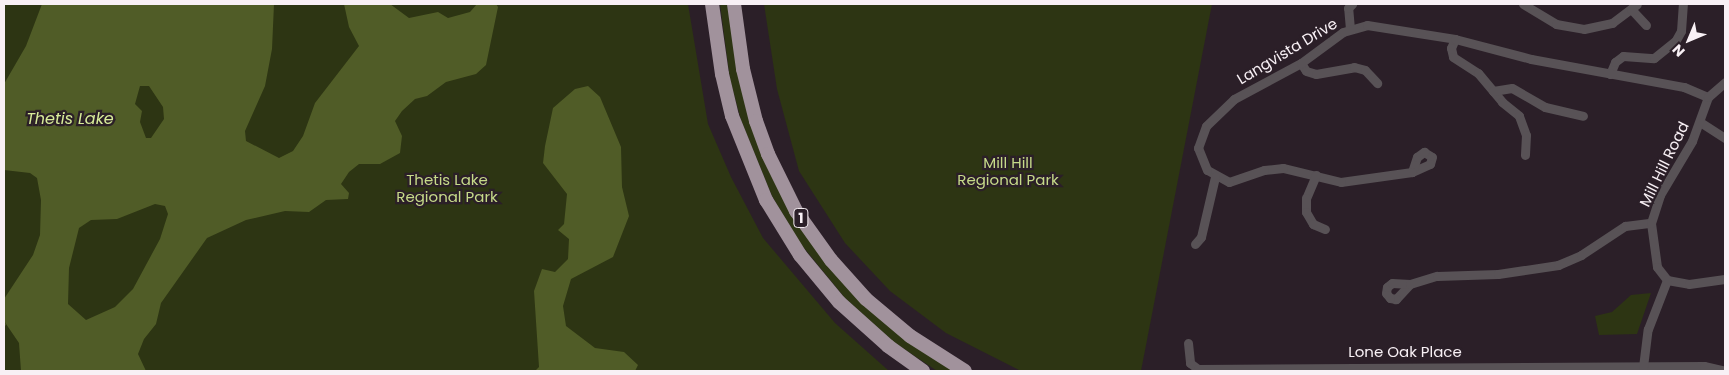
<!DOCTYPE html>
<html>
<head>
<meta charset="utf-8">
<style>
  body { margin:0 }
  #map { position:relative; width:1729px; height:375px; overflow:hidden; background:#2b1f28; font-family:Poppins,sans-serif }
  div>[style] { position:absolute }
  [style*='--x'] { left:calc(var(--x)*1px); top:calc(var(--y)*1px); width:calc(var(--w)*1px); rotate:calc(var(--a)*1deg) }
  .green>* { inset:0; background:#2d3513 }
  .water>* { inset:0; background:#505c27 }
  .stream>* { height:2px; margin:-1px; padding:0 1px; transform-origin:1px; border-radius:1px; background:#505c27 }
  .minor>* { height:9px; margin:-4.5px; padding:0 4.5px; transform-origin:4.5px; border-radius:4.5px; background:#585256 }
  .highway>* { height:14px; margin:-7px; padding:0 7px; transform-origin:7px; border-radius:7px; background:#a1929c }
  span { translate:-50% -50%; white-space:nowrap; text-align:center; line-height:1.15; -webkit-text-stroke:4.5px #2b1f28; paint-order:stroke }
  .shield-label span { padding:1px 4px; background:#2b1f28; border:1px solid; border-radius:4px; -webkit-text-stroke-width:0 }
  .shield-label { font-size:14px; color:#f8f0f5; font-weight:700 }
  .street-label { font-size:15px; color:#f8f0f5 }
  .park-label { font-size:15px; color:#c6da89 }
  .water-label { font-size:16px; color:#d8ec9a; font-style:italic }
  .frame { position:absolute; inset:0; border:5px solid #f8f0f5; pointer-events:none }
  .north { position:absolute; left:1664px; top:15px; width:50px; height:50px; -webkit-text-stroke:4px #2b1f28; paint-order:stroke; rotate:225deg; font-size:14px; font-weight:700; line-height:20px; text-align:center; color:#f8f0f5 }
  .north::after { content:''; display:block; margin:auto; width:18px; height:22px; background:#f8f0f5; clip-path:polygon(50% 0,100% 100%,50% 72%,0 100%) }
</style>
</head>
<body>
<div id="map">
  <div class="green">
    <i style="clip-path:polygon(4px 4px,688px 4px,708px 124px,731px 177px,763px 238px,835px 323px,889px 371px,4px 371px)"></i>
    <i style="clip-path:polygon(720px 4px,729px 4px,741px 84px,812px 244px,954px 371px,937px 371px,894px 342px,845px 298px,800px 243px,772px 196px,741px 120px,730px 79px)"></i>
    <i style="clip-path:polygon(764px 4px,1212px 4px,1141px 371px,1021px 371px,946px 333px,890px 291px,845px 243px,799px 171px,777px 89px)"></i>
    <i style="clip-path:polygon(1651px 293px,1637px 334px,1599px 335px,1595px 316px,1612px 312px,1631px 295px)"></i>
  </div>
  <div class="water">
    <i style="clip-path:polygon(evenodd,42px 4px,274px 4px,272px 49px,265px 86px,245px 131px,246px 141px,279px 158px,293px 151px,303px 136px,315px 103px,359px 46px,349px 27px,344px 4px,390px 4px,409px 18px,438px 12px,448px 18px,470px 12px,477px 4px,496px 4px,498px 7px,486px 65px,476px 74px,446px 82px,427px 96px,415px 99px,402px 111px,395px 121px,402px 136px,400px 153px,380px 164px,359px 164px,349px 172px,341px 184px,349px 193px,348px 199px,326px 200px,309px 212px,285px 211px,246px 220px,207px 238px,161px 303px,156px 324px,144px 339px,138px 354px,146px 371px,21px 371px,19px 343px,4px 321px,4px 299px,33px 255px,40px 235px,41px 200px,37px 178px,30px 173px,4px 170px,4px 84px,26px 46px,42px 4px,140px 86px,149px 86px,163px 107px,164px 119px,151px 138px,146px 138px,140px 122px,142px 111px,135px 104px,140px 86px,42px 4px,155px 204px,165px 206px,168px 214px,160px 239px,133px 289px,115px 307px,86px 320px,68px 304px,69px 268px,79px 228px,91px 220px,117px 219px,155px 204px)"></i>
    <i style="clip-path:polygon(588px 86px,600px 97px,621px 147px,622px 187px,629px 216px,613px 257px,571px 279px,563px 306px,566px 326px,595px 348px,624px 352px,638px 365px,635px 371px,535px 371px,539px 367px,534px 291px,542px 269px,555px 272px,568px 259px,569px 239px,558px 230px,564px 224px,567px 194px,543px 163px,545px 146px,553px 108px,575px 89px)"></i>
  </div>
  <div class="stream">
    <i style="--x:4;--y:326;--w:2;--a:-63"></i>
  </div>
  <div class="minor">
    <i style="--x:1523;--y:4;--w:39;--a:31"></i>
    <i style="--x:1556;--y:24;--w:28;--a:10"></i>
    <i style="--x:1584;--y:29;--w:29;--a:-12"></i>
    <i style="--x:1612;--y:23;--w:31;--a:-37"></i>
    <i style="--x:1631;--y:9;--w:22;--a:47"></i>
    <i style="--x:1350;--y:29;--w:21;--a:-95"></i>
    <i style="--x:1348;--y:8;--w:6;--a:-45"></i>
    <i style="--x:1455;--y:39;--w:10;--a:114"></i>
    <i style="--x:1451;--y:48;--w:9;--a:77"></i>
    <i style="--x:1453;--y:57;--w:30;--a:33"></i>
    <i style="--x:1478;--y:73;--w:38;--a:50"></i>
    <i style="--x:1502;--y:102;--w:22;--a:39"></i>
    <i style="--x:1519;--y:116;--w:20;--a:70"></i>
    <i style="--x:1526;--y:135;--w:20;--a:93"></i>
    <i style="--x:1301;--y:63;--w:9;--a:58"></i>
    <i style="--x:1306;--y:71;--w:10;--a:17"></i>
    <i style="--x:1316;--y:74;--w:39;--a:-10"></i>
    <i style="--x:1354;--y:67;--w:11;--a:15"></i>
    <i style="--x:1365;--y:70;--w:18;--a:47"></i>
    <i style="--x:1610;--y:74;--w:13;--a:-67"></i>
    <i style="--x:1615;--y:62;--w:10;--a:-37"></i>
    <i style="--x:1623;--y:56;--w:31;--a:4"></i>
    <i style="--x:1654;--y:58;--w:28;--a:-39"></i>
    <i style="--x:1676;--y:40;--w:10;--a:-61"></i>
    <i style="--x:1681;--y:31;--w:27;--a:-86"></i>
    <i style="--x:1493;--y:91;--w:19;--a:-9"></i>
    <i style="--x:1512;--y:88;--w:38;--a:30"></i>
    <i style="--x:1545;--y:107;--w:39;--a:13"></i>
    <i style="--x:1700;--y:122;--w:30;--a:33"></i>
    <i style="--x:1424;--y:152;--w:9;--a:32"></i>
    <i style="--x:1432;--y:157;--w:7;--a:106"></i>
    <i style="--x:1430;--y:164;--w:20;--a:156"></i>
    <i style="--x:1412;--y:172;--w:16;--a:-72"></i>
    <i style="--x:1417;--y:157;--w:9;--a:-36"></i>
    <i style="--x:1412;--y:172;--w:72;--a:172"></i>
    <i style="--x:1341;--y:182;--w:60;--a:-166.4"></i>
    <i style="--x:1283;--y:168;--w:19;--a:174"></i>
    <i style="--x:1264;--y:170;--w:37;--a:161"></i>
    <i style="--x:1229;--y:182;--w:25;--a:-151"></i>
    <i style="--x:1207;--y:170;--w:24;--a:-112"></i>
    <i style="--x:1198;--y:148;--w:23;--a:-70"></i>
    <i style="--x:1206;--y:126;--w:39;--a:-44"></i>
    <i style="--x:1234;--y:99;--w:76;--a:-28.2"></i>
    <i style="--x:1301;--y:63;--w:52;--a:-36.4"></i>
    <i style="--x:1343;--y:32;--w:25;--a:-16"></i>
    <i style="--x:1367;--y:25;--w:89;--a:9"></i>
    <i style="--x:1455;--y:39;--w:79;--a:14.7"></i>
    <i style="--x:1531;--y:59;--w:156;--a:10.4"></i>
    <i style="--x:1684;--y:87;--w:26;--a:23"></i>
    <i style="--x:1316;--y:175;--w:25;--a:113"></i>
    <i style="--x:1306;--y:198;--w:14;--a:90"></i>
    <i style="--x:1306;--y:212;--w:14;--a:60"></i>
    <i style="--x:1313;--y:224;--w:13;--a:23"></i>
    <i style="--x:1651;--y:223;--w:44;--a:82.2"></i>
    <i style="--x:1657;--y:267;--w:16;--a:52"></i>
    <i style="--x:1667;--y:280;--w:22;--a:10"></i>
    <i style="--x:1689;--y:284;--w:36;--a:-8"></i>
    <i style="--x:1195;--y:244;--w:9;--a:-49"></i>
    <i style="--x:1201;--y:237;--w:62;--a:-76.9"></i>
    <i style="--x:1410;--y:284;--w:21;--a:133"></i>
    <i style="--x:1396;--y:299;--w:6;--a:-171"></i>
    <i style="--x:1390;--y:298;--w:6;--a:-129"></i>
    <i style="--x:1386;--y:293;--w:6;--a:-81"></i>
    <i style="--x:1387;--y:287;--w:6;--a:-39"></i>
    <i style="--x:1392;--y:283;--w:18;--a:3"></i>
    <i style="--x:1410;--y:284;--w:28;--a:-17"></i>
    <i style="--x:1437;--y:276;--w:61;--a:-1.9"></i>
    <i style="--x:1498;--y:274;--w:61;--a:-8.5"></i>
    <i style="--x:1558;--y:265;--w:25;--a:-23"></i>
    <i style="--x:1581;--y:255;--w:53;--a:-33.4"></i>
    <i style="--x:1625;--y:226;--w:26;--a:-7"></i>
    <i style="--x:1651;--y:223;--w:29;--a:-72"></i>
    <i style="--x:1660;--y:195;--w:63;--a:-59.3"></i>
    <i style="--x:1692;--y:141;--w:47;--a:-70"></i>
    <i style="--x:1708;--y:97;--w:23;--a:-41"></i>
    <i style="--x:1188;--y:343;--w:20;--a:84"></i>
    <i style="--x:1190;--y:363;--w:10;--a:37"></i>
    <i style="--x:1198;--y:369;--w:506;--a:-0.34"></i>
    <i style="--x:1704;--y:366;--w:22;--a:13"></i>
    <i style="--x:1643;--y:367;--w:38;--a:-83"></i>
    <i style="--x:1648;--y:329;--w:53;--a:-68.8"></i>
  </div>
  <div class="highway">
    <i style="--x:712;--y:4;--w:71;--a:81.9"></i>
    <i style="--x:722;--y:74;--w:43;--a:76.6"></i>
    <i style="--x:732;--y:116;--w:91;--a:68"></i>
    <i style="--x:766;--y:200;--w:65;--a:58.3"></i>
    <i style="--x:800;--y:255;--w:61;--a:50.3"></i>
    <i style="--x:839;--y:302;--w:66;--a:41.9"></i>
    <i style="--x:888;--y:346;--w:43;--a:35.5"></i>
    <i style="--x:734;--y:4;--w:66;--a:82.1"></i>
    <i style="--x:743;--y:69;--w:54;--a:76"></i>
    <i style="--x:756;--y:121;--w:35;--a:70"></i>
    <i style="--x:768;--y:154;--w:64;--a:63.8"></i>
    <i style="--x:796;--y:211;--w:60;--a:54.5"></i>
    <i style="--x:831;--y:260;--w:52;--a:48.1"></i>
    <i style="--x:866;--y:299;--w:57;--a:40.1"></i>
    <i style="--x:910;--y:336;--w:65;--a:32.5"></i>
  </div>
  <div class="shield-label">
    <span style="left:801px;top:218px">1</span>
  </div>
  <div class="street-label">
    <span style="left:1287px;top:51px;rotate:-31deg">Langvista Drive</span>
    <span style="left:1664px;top:164px;rotate:-64deg">Mill Hill Road</span>
    <span style="left:1405px;top:352px">Lone Oak Place</span>
  </div>
  <div class="park-label">
    <span style="left:1008px;top:171px">Mill Hill<br>Regional Park</span>
    <span style="left:447px;top:188px">Thetis Lake<br>Regional Park</span>
  </div>
  <div class="water-label">
    <span style="left:70px;top:119px">Thetis Lake</span>
  </div>
  <div class="frame"></div>
  <div class="north">N</div>
</div>
</body>
</html>
